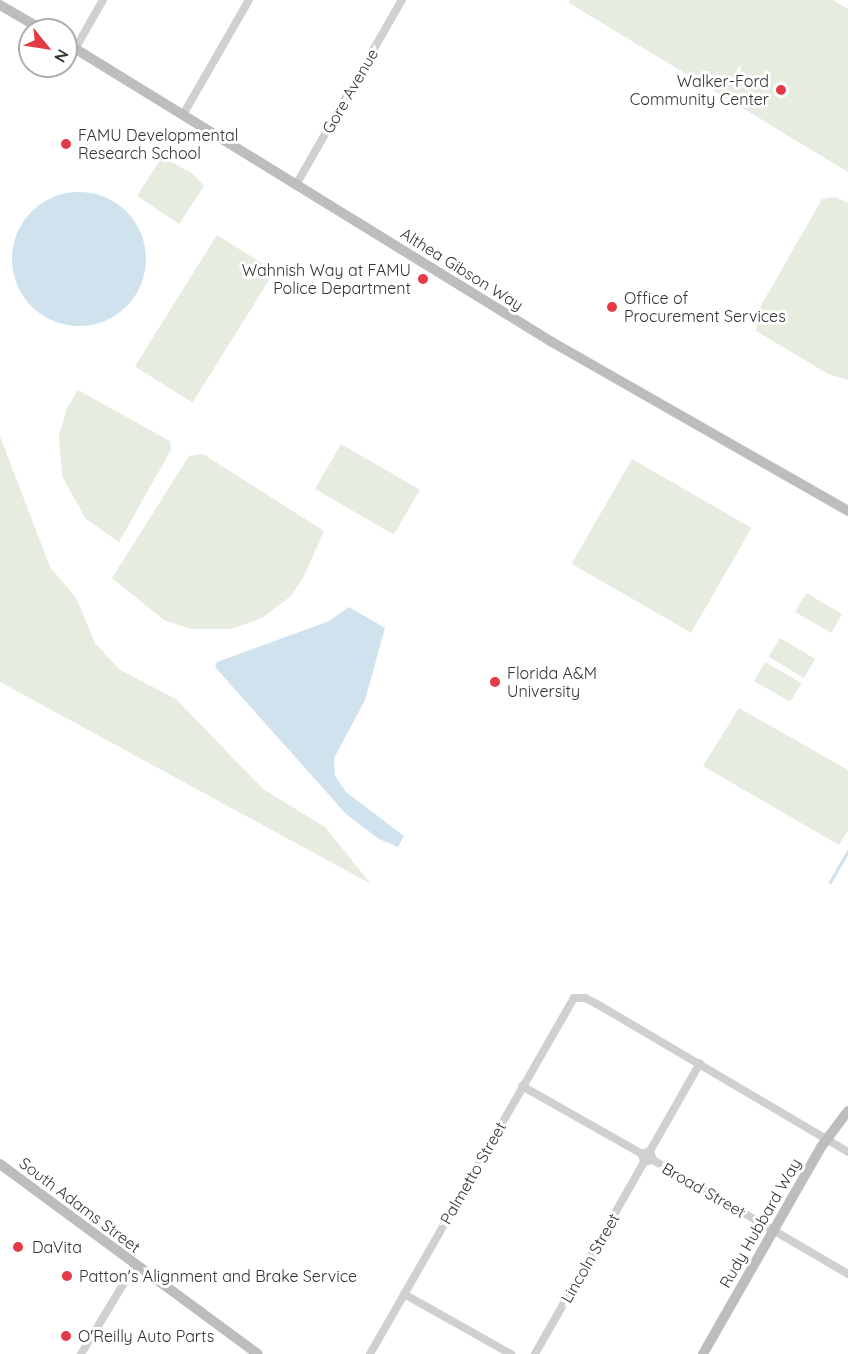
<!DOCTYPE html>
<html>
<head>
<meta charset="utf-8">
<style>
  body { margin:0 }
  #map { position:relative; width:848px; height:1354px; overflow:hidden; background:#fff; font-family:Quicksand,sans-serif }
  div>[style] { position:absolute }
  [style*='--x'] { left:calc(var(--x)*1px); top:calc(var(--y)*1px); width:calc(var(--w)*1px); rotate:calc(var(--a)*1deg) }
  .green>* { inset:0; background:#e6ecdf; transform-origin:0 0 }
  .water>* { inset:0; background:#cfe2ee }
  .round { border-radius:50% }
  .stream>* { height:3px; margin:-1.5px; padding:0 1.5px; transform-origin:1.5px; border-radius:1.5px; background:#cfe2ee }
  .street>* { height:8px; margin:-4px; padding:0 4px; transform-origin:4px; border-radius:4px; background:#d0d0d0 }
  .secondary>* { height:10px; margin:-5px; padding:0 5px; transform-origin:5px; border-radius:5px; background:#bdbdbd }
  .dots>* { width:16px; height:16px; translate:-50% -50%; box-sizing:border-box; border:3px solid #fff; border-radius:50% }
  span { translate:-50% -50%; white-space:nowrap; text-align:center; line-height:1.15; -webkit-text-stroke:6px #fff; paint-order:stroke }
  .poi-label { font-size:16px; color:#333 }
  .right { translate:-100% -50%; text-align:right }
  .left { translate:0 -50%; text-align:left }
  .street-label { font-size:16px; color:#333 }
  .north { position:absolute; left:18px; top:18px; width:60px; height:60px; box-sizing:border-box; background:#fff; border:2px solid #adadad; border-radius:50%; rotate:120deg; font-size:16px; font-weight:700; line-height:24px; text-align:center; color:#333 }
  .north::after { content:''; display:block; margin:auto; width:21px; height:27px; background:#e63946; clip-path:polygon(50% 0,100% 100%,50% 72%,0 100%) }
</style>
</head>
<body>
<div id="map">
  <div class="green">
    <i style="clip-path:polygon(570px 0,833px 0,848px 9px,848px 172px,569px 3px)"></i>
    <i style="clip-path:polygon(162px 157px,192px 173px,204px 186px,179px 224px,137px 196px)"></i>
    <i style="clip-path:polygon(836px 197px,848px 203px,848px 380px,828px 374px,756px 331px,758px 311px,822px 199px)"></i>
    <i style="left:217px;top:235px;width:68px;height:155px;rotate:32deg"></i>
    <i style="clip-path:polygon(78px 390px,170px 441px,171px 450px,119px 542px,86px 519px,62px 476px,59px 436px,67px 408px)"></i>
    <i style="clip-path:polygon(0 436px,50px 567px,76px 598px,95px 643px,120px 670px,176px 699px,263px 789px,325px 827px,371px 884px,0 682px)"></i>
    <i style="left:341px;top:444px;width:91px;height:52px;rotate:30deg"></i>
    <i style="clip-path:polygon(203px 454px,324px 531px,304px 576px,291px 596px,262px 618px,231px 629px,190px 629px,164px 620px,112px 578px,189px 456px)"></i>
    <i style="left:632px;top:459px;width:138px;height:121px;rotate:30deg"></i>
    <i style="left:806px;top:593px;width:42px;height:22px;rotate:30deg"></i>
    <i style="left:780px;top:638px;width:41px;height:22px;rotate:31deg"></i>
    <i style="left:765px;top:662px;width:42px;height:22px;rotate:30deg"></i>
    <i style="clip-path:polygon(739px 708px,848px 770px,848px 830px,839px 845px,703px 766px)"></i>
  </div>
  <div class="water">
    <i class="round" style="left:12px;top:192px;width:134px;height:134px"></i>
    <i style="clip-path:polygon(349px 607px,385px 628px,365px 700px,334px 758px,335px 776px,346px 792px,404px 836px,398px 847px,379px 839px,346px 814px,215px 667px,217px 662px,329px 621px)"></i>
  </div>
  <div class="stream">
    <i style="--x:830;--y:882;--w:36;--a:-60"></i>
  </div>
  <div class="street">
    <i style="--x:75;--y:49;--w:56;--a:-60.3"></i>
    <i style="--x:184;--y:113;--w:130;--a:-60.1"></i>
    <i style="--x:297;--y:183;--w:211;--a:-60.2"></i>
    <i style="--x:522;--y:1086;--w:138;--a:29.5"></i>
    <i style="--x:650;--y:1151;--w:9;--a:159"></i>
    <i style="--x:642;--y:1154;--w:8;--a:76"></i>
    <i style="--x:644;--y:1162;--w:9;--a:-13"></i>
    <i style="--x:653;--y:1160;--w:9;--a:-108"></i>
    <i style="--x:650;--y:1151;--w:101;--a:-60.4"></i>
    <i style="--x:653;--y:1160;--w:226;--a:30.3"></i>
    <i style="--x:404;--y:1294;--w:123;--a:29.3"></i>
    <i style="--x:81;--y:1354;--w:104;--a:-58.8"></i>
    <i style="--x:370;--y:1354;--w:410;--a:-60.2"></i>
    <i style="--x:574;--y:998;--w:11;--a:0"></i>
    <i style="--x:585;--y:998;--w:13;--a:27"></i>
    <i style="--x:597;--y:1004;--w:291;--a:30.5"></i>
    <i style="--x:535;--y:1354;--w:221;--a:-60.4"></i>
  </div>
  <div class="secondary">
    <i style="--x:0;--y:5;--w:50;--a:30.2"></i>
    <i style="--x:66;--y:43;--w:571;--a:31.6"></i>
    <i style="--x:552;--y:342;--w:341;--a:29.7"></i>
    <i style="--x:0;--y:1164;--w:320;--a:36.4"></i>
    <i style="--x:703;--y:1354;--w:238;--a:-60.3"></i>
    <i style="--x:821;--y:1147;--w:45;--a:-53.1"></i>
  </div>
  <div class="dots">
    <i style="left:781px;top:90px;background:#e63946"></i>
    <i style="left:66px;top:144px;background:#e63946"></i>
    <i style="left:423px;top:279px;background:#e63946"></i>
    <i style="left:612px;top:307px;background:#e63946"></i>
    <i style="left:495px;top:682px;background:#e63946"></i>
    <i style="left:18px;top:1247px;background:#e63946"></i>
    <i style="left:67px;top:1276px;background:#e63946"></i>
    <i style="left:66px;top:1336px;background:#e63946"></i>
  </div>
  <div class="poi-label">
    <span class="right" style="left:769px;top:90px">Walker-Ford<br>Community Center</span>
    <span class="left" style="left:78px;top:144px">FAMU Developmental<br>Research School</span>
    <span class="right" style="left:411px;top:279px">Wahnish Way at FAMU<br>Police Department</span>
    <span class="left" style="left:624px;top:307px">Office of<br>Procurement Services</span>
    <span class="left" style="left:507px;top:682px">Florida A&amp;M<br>University</span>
    <span class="left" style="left:32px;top:1247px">DaVita</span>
    <span class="left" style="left:79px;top:1276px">Patton's Alignment and Brake Service</span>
    <span class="left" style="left:78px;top:1336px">O'Reilly Auto Parts</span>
  </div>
  <div class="street-label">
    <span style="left:350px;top:91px;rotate:-60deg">Gore Avenue</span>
    <span style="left:462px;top:269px;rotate:32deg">Althea Gibson Way</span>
    <span style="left:473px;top:1173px;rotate:-60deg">Palmetto Street</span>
    <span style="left:704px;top:1190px;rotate:30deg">Broad Street</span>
    <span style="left:80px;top:1205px;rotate:37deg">South Adams Street</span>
    <span style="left:760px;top:1223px;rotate:-60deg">Rudy Hubbard Way</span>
    <span style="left:590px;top:1258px;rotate:-60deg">Lincoln Street</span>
  </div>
  <div class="north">N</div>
</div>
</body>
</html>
